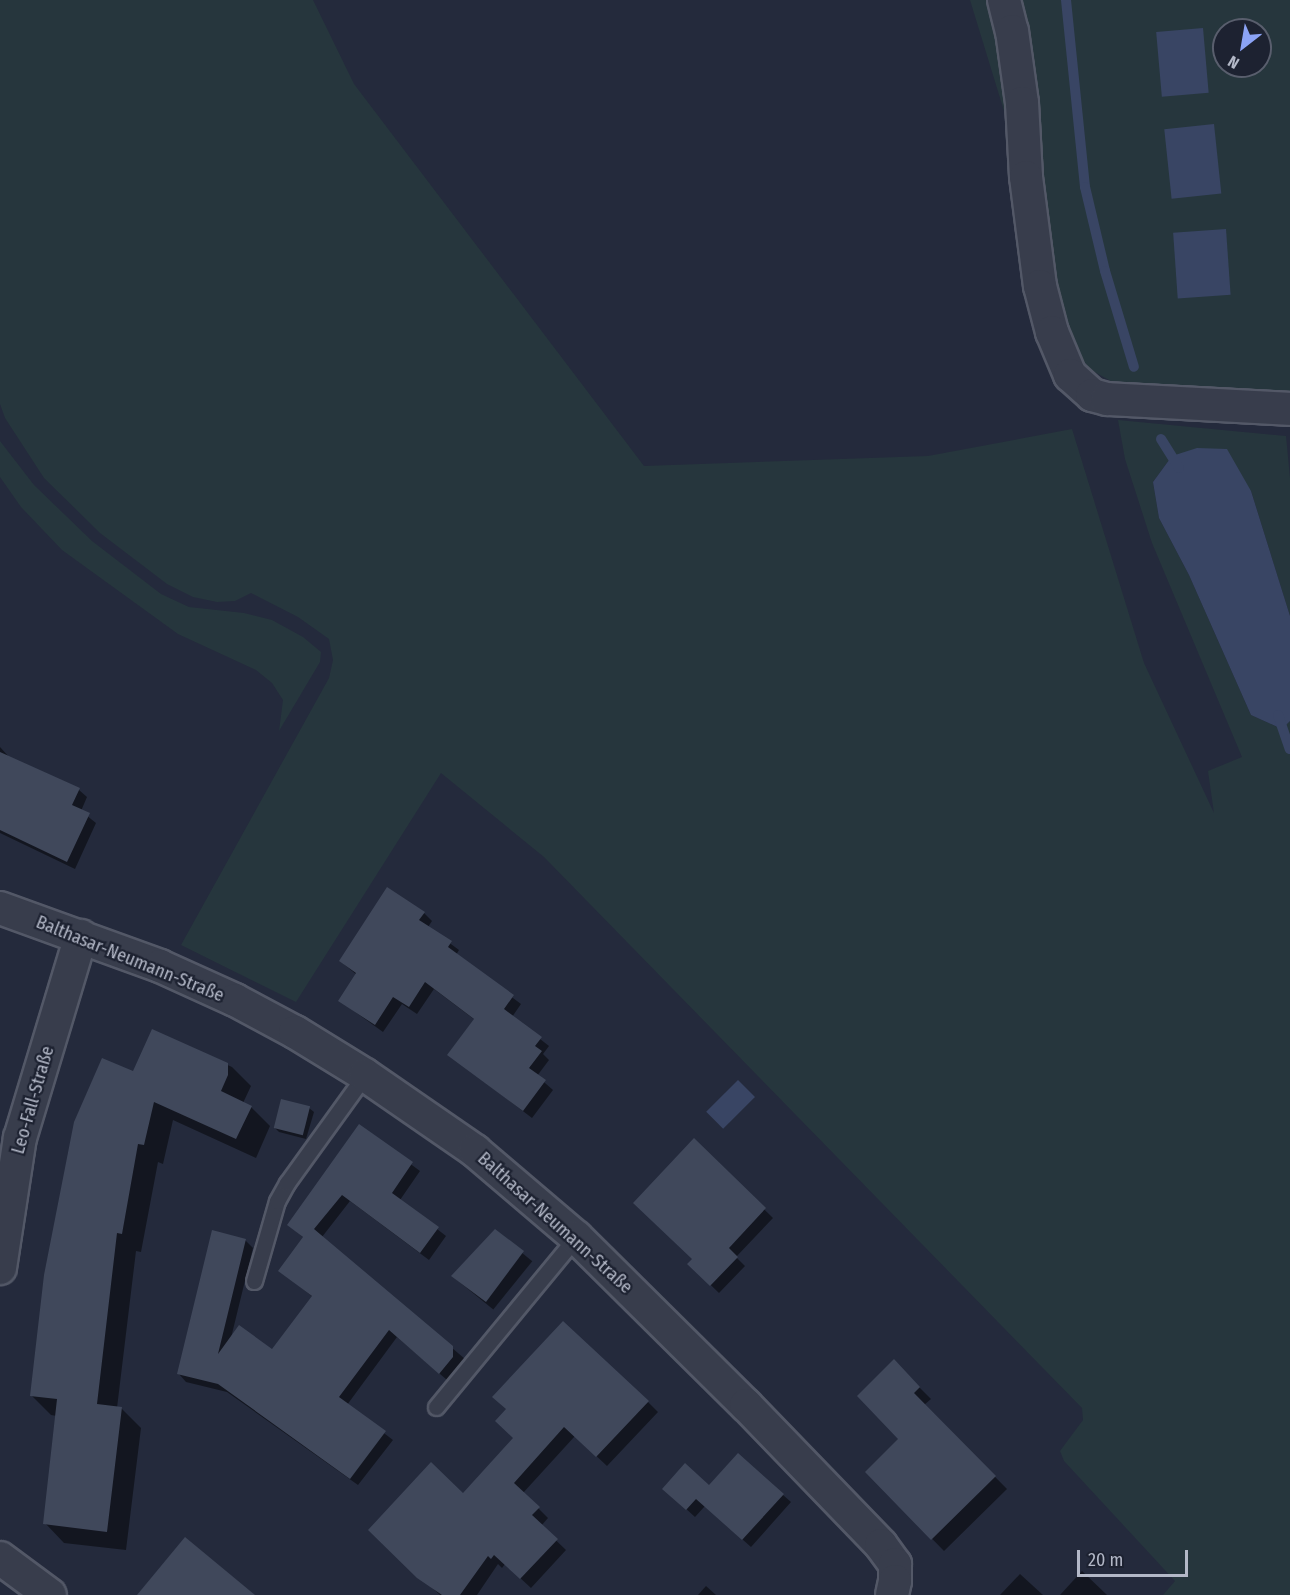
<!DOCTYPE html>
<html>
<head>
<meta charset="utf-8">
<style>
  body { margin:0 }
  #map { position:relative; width:1290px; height:1595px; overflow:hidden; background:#242a3c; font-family:"Fira Sans Condensed",sans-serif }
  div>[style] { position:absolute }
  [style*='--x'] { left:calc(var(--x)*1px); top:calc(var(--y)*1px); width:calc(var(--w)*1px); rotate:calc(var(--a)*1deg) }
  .green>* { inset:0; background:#26363d }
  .water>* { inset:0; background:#394564; transform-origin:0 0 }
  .shadow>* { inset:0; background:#0007; transform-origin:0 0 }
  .stream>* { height:10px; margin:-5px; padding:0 5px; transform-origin:5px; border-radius:5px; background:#394564 }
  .building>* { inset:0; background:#40485b; transform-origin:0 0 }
  .roads { filter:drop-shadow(2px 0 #535867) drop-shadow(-2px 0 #535867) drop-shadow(0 2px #535867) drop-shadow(0 -2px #535867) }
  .service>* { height:15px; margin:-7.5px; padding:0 7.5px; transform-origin:7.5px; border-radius:7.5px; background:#383d4c }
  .minor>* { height:32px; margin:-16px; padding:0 16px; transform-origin:16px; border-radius:16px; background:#383d4c }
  span { translate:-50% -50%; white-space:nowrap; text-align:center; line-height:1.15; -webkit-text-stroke:4.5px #1d2231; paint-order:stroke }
  .street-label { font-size:18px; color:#b3b8c7 }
  .north { position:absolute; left:1212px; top:18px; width:60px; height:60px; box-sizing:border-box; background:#1d2231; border:2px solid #595e6d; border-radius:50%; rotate:211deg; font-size:16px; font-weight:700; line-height:24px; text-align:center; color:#b3b8c7 }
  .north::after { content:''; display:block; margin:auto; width:21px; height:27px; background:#8ba3f5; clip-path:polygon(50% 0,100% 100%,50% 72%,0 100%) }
  .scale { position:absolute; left:1077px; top:1550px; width:111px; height:27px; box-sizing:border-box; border:3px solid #b3b8c7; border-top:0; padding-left:8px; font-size:18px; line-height:21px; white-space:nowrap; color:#b3b8c7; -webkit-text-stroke:4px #1d2231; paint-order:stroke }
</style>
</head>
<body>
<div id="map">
  <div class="green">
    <i style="clip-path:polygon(0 0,313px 0,354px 84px,644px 466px,928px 456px,1072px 429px,1144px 663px,1214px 813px,1208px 771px,1242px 757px,1152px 543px,1125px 459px,1118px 420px,1286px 436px,1290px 478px,1290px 616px,1251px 491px,1172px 456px,1153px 482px,1159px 518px,1189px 575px,1251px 715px,1282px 729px,1290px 721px,1290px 1595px,1163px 1595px,1175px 1581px,1064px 1461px,1060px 1451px,1083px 1420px,1082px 1408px,544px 857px,441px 773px,296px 1002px,181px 945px,329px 678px,333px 660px,329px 639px,298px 617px,251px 593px,235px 601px,217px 602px,193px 597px,167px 584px,100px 533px,44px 478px,5px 418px,0 404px)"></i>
    <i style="clip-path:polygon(970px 0,994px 0,1019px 176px,1004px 111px)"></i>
    <i style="clip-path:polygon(evenodd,1013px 0,1290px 0,1290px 398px,1118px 385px,1091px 370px,1071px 346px,1050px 282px,1013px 0,1224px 30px,1260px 30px,1260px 66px,1224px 66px,1224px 30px)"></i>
    <i style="clip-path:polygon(0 441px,34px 485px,92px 541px,161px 594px,189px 607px,244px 613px,272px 620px,303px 637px,321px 652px,320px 662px,279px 731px,283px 700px,272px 683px,256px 670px,178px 634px,62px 550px,21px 507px,0 477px)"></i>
  </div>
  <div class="water">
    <i style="left:1203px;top:28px;width:65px;height:47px;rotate:85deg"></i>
    <i style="left:1214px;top:124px;width:70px;height:50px;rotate:84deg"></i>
    <i style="left:1226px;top:229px;width:66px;height:53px;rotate:86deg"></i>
    <i style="clip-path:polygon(1197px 448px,1227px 449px,1251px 491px,1290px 616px,1290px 721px,1282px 729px,1251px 715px,1189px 575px,1159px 518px,1153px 482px,1172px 456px)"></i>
    <i style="left:738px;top:1080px;width:24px;height:45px;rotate:45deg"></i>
  </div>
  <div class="shadow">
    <i style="clip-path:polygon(0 747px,10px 758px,79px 790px,87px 797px,81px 811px,96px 823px,75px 869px,0 833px)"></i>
    <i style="clip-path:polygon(424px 913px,432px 921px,428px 927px,459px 950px,456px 955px,521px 1004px,512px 1017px,549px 1046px,543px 1054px,549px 1060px,537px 1076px,553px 1090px,532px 1118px,449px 1055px,475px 1020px,434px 989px,417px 1014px,402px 1004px,383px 1032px,340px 1001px,357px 975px,340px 961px)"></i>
    <i style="clip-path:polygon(152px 1031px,232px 1067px,251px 1086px,243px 1103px,251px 1107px,270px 1126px,256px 1158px,173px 1120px,163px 1164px,158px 1162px,141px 1252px,136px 1251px,117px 1408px,121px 1408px,141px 1428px,126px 1550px,64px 1543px,45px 1523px,57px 1416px,51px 1415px,32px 1396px,133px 1073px)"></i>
    <i style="clip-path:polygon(309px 1108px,314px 1112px,306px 1139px,279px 1132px,275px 1128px)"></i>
    <i style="clip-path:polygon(359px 1126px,420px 1171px,400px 1200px,446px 1236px,429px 1260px,350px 1201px,322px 1237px,465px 1359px,447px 1380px,397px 1337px,347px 1405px,393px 1440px,358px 1485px,227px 1392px,186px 1382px,179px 1374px,245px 1240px,253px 1248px,231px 1338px,272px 1351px,313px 1297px,280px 1271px,304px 1238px,289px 1225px)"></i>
    <i style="clip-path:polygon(694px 1140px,773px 1218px,736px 1257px,745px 1266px,719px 1293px,689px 1264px,694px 1259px)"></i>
    <i style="left:495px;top:1231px;width:48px;height:62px;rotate:39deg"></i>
    <i style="clip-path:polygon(894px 1362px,931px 1399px,924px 1405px,1007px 1489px,944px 1551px,867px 1472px,901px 1439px)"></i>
    <i style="clip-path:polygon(648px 1402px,658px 1412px,607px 1466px,575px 1436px,523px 1493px,548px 1518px,541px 1526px,566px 1550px,531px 1588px,505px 1564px,502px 1568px,498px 1564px,477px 1595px,440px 1595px,380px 1540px,463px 1495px,515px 1439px)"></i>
    <i style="clip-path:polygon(783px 1495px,791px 1502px,751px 1547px,705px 1506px,695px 1517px,672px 1496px)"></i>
    <i style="clip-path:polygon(1082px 1571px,1107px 1595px,1060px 1595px)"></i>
    <i style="clip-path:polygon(1020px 1574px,1043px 1595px,1000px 1595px)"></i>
    <i style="clip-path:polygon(706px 1586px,716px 1595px,698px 1595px)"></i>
  </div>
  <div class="stream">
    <i style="--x:1066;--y:0;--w:188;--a:84.2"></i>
    <i style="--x:1085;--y:187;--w:86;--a:76.6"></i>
    <i style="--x:1105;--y:271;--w:100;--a:73.2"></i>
    <i style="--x:1161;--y:439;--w:34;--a:58"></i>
    <i style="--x:1278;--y:715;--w:36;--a:71"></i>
  </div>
  <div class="building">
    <i style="clip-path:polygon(0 752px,80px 788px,72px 805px,90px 813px,67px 862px,0 830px)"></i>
    <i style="clip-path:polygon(387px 887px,425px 912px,419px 920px,452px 941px,448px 947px,514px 995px,504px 1009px,542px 1037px,535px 1046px,542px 1051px,529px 1068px,546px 1080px,523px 1111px,447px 1055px,474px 1019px,425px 982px,409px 1007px,393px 997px,375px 1025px,338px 1001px,356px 973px,339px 961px)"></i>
    <i style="clip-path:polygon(152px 1029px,228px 1063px,228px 1075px,221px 1091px,252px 1106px,236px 1139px,154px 1102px,144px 1145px,138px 1144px,122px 1234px,117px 1233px,97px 1404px,122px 1407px,107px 1532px,43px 1524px,57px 1399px,30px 1396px,44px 1275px,74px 1122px,102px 1058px,133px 1071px)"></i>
    <i style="left:281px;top:1099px;width:30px;height:30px;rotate:14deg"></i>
    <i style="clip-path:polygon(359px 1124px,413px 1162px,392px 1193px,439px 1227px,420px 1253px,342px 1195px,314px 1229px,453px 1346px,453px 1357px,439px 1374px,389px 1330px,339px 1397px,386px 1431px,350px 1479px,218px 1384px,177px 1374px,212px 1230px,246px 1239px,218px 1354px,239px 1325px,272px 1349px,312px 1296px,278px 1271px,303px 1237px,287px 1225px)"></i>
    <i style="clip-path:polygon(694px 1138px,766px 1208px,729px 1248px,738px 1257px,710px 1286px,687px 1264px,692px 1259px,633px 1203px)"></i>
    <i style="clip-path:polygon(495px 1229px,524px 1251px,486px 1302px,451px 1276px)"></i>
    <i style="clip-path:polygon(563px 1321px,649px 1401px,596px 1457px,564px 1427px,514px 1483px,540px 1507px,532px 1515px,558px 1539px,520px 1579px,494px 1555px,491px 1559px,488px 1556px,460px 1595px,442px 1595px,417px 1578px,368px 1530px,431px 1462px,463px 1493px,513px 1438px,495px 1421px,506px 1409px,492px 1397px)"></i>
    <i style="clip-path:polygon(894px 1359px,920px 1387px,914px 1393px,996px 1476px,931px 1540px,865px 1472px,898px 1439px,857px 1396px)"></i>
    <i style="clip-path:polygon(738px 1453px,784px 1494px,742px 1540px,696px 1499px,686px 1510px,662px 1489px,685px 1463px,709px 1485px)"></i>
    <i style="clip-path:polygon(185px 1537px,255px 1595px,137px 1595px)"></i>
  </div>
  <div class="roads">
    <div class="service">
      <i style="--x:254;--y:1281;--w:83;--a:-74"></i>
      <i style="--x:277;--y:1201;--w:21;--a:-61"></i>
      <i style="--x:287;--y:1183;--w:133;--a:-54.2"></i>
      <i style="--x:436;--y:1407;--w:220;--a:-50.5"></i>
    </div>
    <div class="minor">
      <i style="--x:1004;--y:0;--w:32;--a:76"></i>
      <i style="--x:1012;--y:31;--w:73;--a:82.1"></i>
      <i style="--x:1022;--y:103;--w:74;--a:86.9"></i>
      <i style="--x:1026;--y:177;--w:110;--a:82.7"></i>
      <i style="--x:1040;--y:286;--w:48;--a:75.4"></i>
      <i style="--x:1052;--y:332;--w:47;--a:67.3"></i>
      <i style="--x:1070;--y:375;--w:30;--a:42"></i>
      <i style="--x:1092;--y:395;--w:16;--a:15"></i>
      <i style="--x:1107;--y:399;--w:183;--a:3.1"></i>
      <i style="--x:0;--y:908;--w:170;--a:19.9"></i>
      <i style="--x:160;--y:966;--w:82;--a:24.4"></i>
      <i style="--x:235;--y:1000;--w:68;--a:28.1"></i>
      <i style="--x:295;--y:1032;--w:82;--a:31.6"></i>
      <i style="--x:365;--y:1075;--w:134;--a:34.6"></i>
      <i style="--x:475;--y:1151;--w:133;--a:40.4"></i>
      <i style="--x:576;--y:1237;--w:239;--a:44.7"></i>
      <i style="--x:746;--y:1405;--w:194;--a:46"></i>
      <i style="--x:881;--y:1545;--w:24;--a:54"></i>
      <i style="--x:895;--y:1564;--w:17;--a:90"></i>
      <i style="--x:895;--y:1581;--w:14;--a:102"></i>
      <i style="--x:0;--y:1268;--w:132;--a:-81.3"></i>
      <i style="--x:20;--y:1138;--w:211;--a:-73.2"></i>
      <i style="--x:0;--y:1558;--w:62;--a:36.5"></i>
    </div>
  </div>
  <div class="street-label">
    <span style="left:130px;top:959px;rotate:22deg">Balthasar-Neumann-Straße</span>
    <span style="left:33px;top:1100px;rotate:-74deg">Leo-Fall-Straße</span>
    <span style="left:555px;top:1223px;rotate:42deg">Balthasar-Neumann-Straße</span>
  </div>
  <div class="north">N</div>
  <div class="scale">20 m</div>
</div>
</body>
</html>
